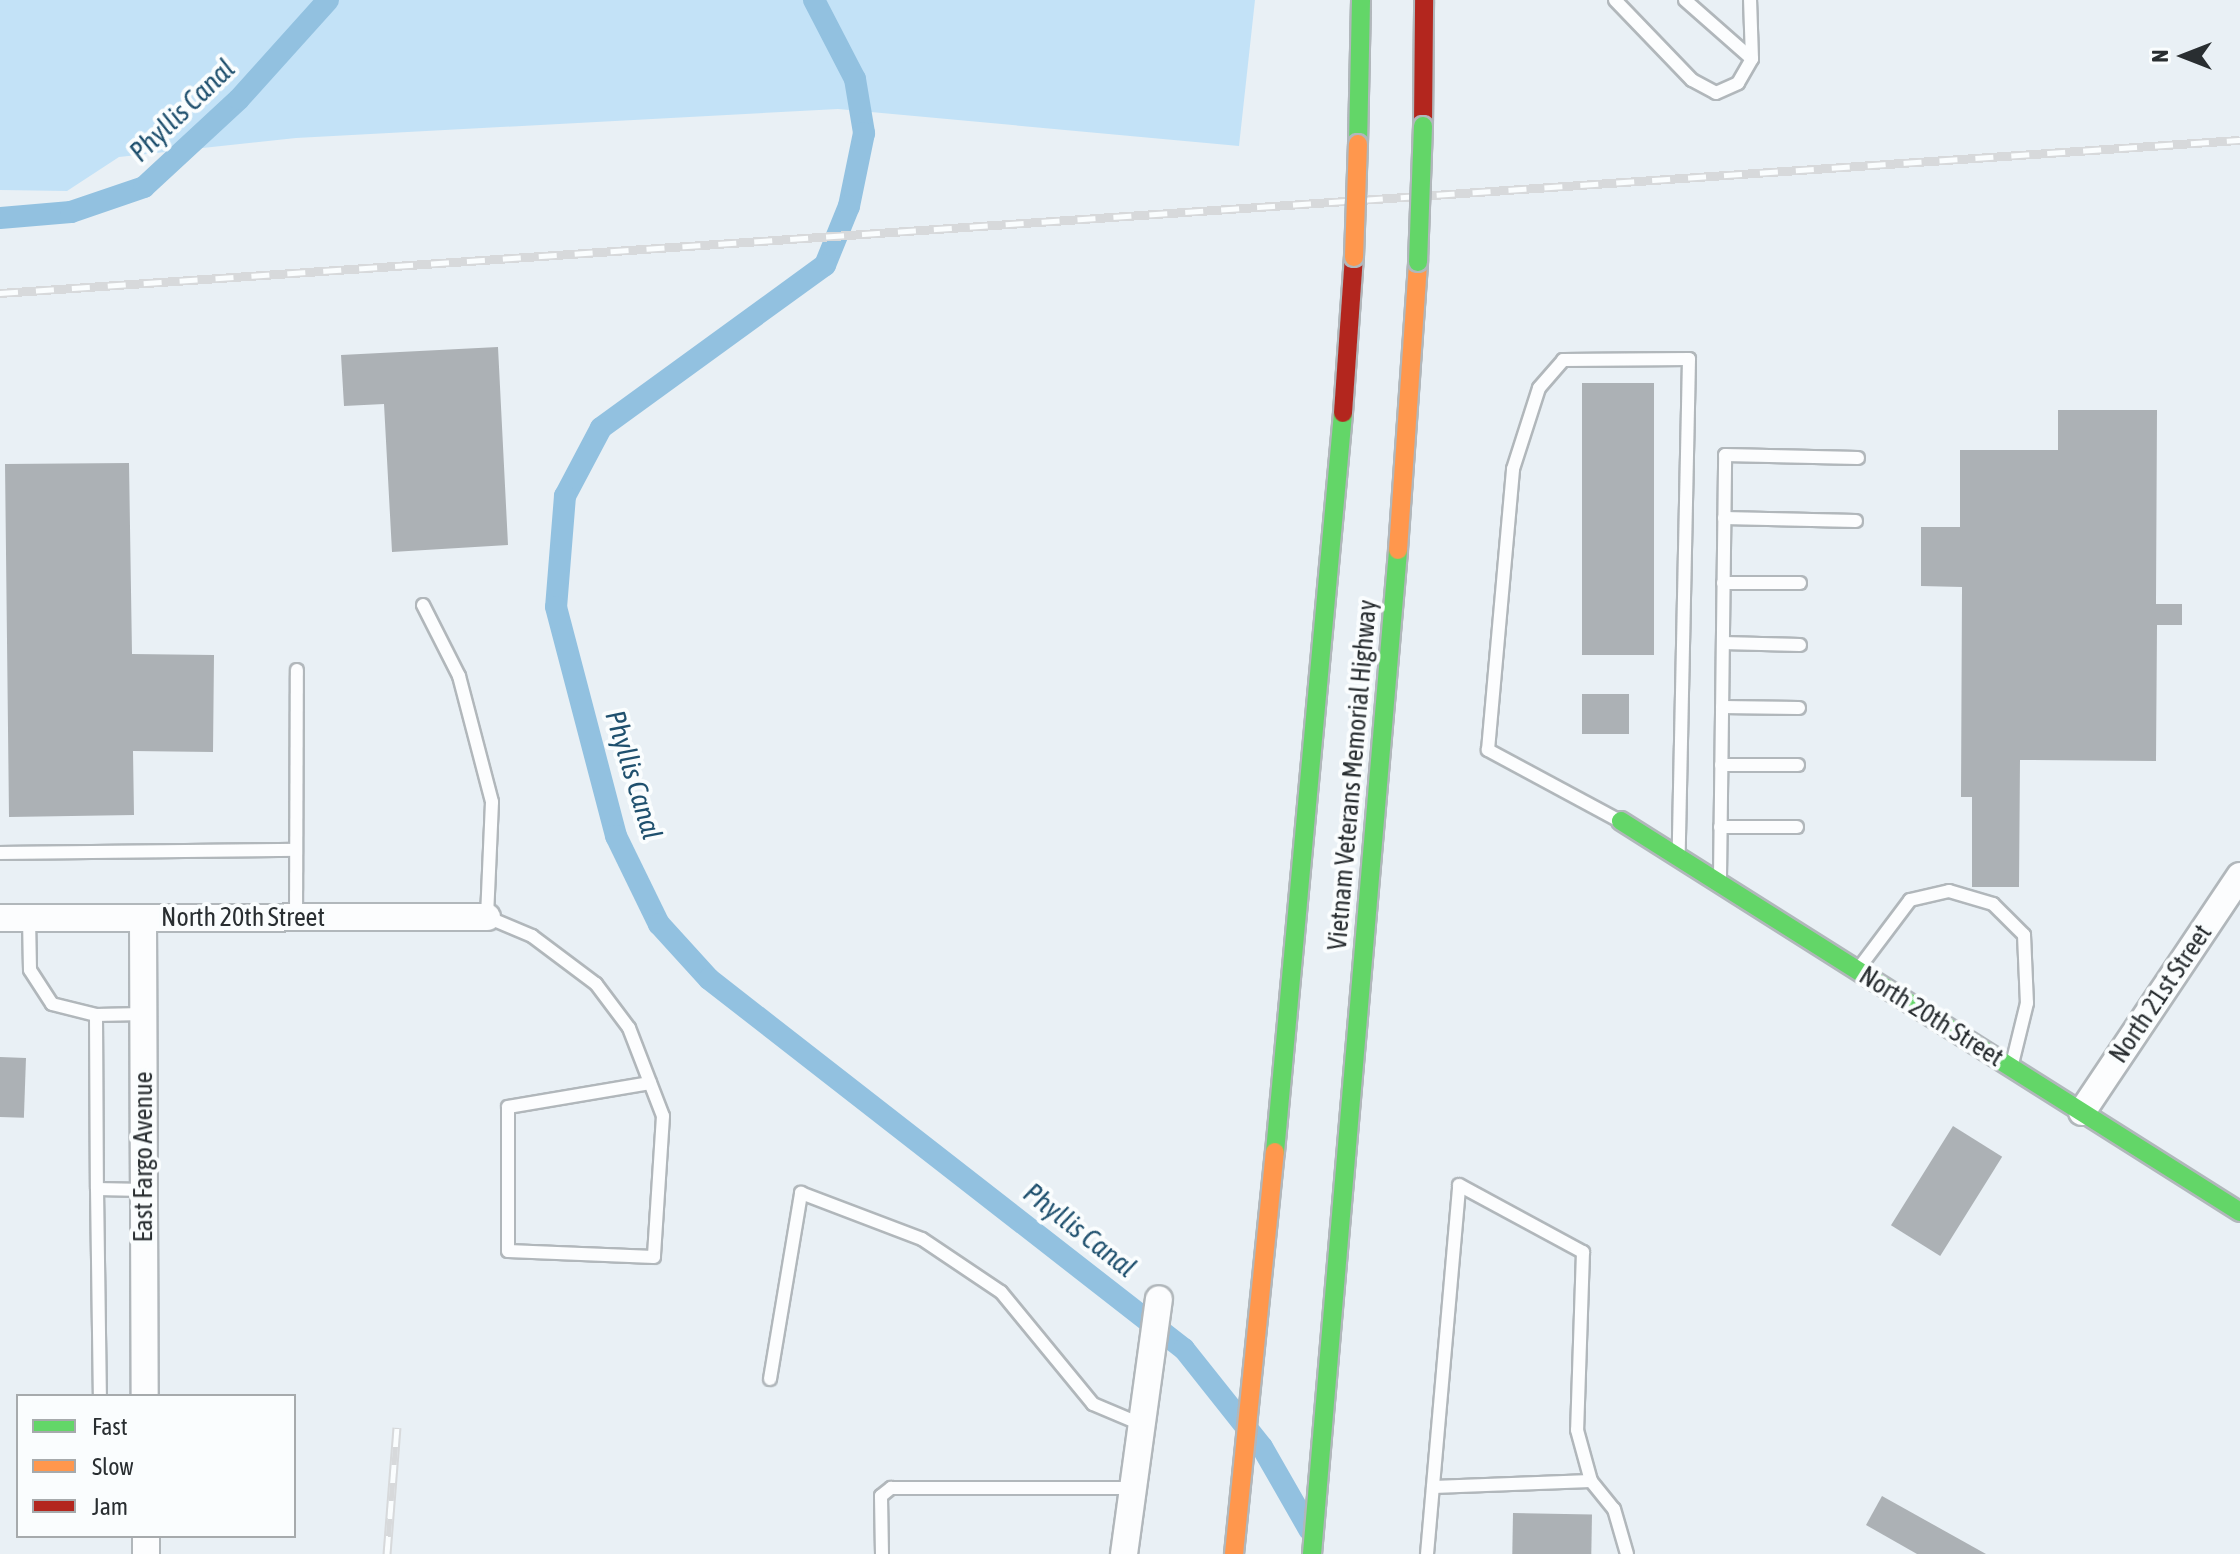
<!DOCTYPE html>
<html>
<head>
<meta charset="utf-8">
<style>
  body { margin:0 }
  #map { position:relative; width:2240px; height:1554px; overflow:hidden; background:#e9f0f5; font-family:"Asap Condensed",sans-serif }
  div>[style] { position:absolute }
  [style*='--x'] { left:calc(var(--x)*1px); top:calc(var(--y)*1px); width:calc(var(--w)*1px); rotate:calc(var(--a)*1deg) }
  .green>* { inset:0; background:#c3e2f7 }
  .canal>* { height:22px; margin:-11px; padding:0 11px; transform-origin:11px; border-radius:11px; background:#92c1e0 }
  .building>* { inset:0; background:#acb1b5; transform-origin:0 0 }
  .roads { filter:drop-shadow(2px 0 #b1b7bb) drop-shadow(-2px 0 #b1b7bb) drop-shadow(0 2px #b1b7bb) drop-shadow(0 -2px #b1b7bb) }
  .lane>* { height:12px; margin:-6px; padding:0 6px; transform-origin:6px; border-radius:6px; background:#fcfdfe }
  .street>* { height:26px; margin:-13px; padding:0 13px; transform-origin:13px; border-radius:13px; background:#fcfdfe }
  .fast>* { height:18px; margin:-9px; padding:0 9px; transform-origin:9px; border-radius:9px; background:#63d668 }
  .slow>* { height:18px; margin:-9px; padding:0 9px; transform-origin:9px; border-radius:9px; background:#ff974d }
  .jam>* { height:18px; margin:-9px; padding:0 9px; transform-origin:9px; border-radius:9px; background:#b3261e }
  .rail>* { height:9px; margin-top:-4.5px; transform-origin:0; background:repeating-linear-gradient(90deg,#fafdfe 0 18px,#d7d9db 0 36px); box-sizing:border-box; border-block:2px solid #d7d9db }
  .bridges { filter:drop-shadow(2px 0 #b1b7bb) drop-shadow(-2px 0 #b1b7bb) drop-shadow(0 2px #b1b7bb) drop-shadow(0 -2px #b1b7bb) }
  .fast-bridge>* { height:18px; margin:-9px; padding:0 9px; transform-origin:9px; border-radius:9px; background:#63d668 }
  .slow-bridge>* { height:18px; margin:-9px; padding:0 9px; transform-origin:9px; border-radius:9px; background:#ff974d }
  span { translate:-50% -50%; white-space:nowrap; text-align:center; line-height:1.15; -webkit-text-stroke:8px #fafdfe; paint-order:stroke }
  .street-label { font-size:26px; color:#292e31 }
  .water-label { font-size:28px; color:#1f506e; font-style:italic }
  .legend { position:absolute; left:16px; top:1394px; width:280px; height:144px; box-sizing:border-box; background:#fafdfe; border:2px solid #a6aaac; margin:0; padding:10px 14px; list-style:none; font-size:24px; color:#292e31 }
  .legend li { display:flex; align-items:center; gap:16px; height:40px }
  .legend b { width:40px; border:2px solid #a6aaac }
  .north { position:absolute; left:2144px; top:16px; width:80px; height:80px; -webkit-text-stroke:6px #fafdfe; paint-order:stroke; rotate:270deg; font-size:22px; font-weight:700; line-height:32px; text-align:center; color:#292e31 }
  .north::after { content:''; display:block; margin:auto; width:28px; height:36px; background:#292e31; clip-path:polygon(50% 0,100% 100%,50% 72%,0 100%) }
</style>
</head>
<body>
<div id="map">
  <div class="green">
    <i style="clip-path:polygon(0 0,1255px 0,1239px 146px,838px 109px,296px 138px,119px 157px,67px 191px,0 190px)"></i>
  </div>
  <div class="canal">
    <i style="--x:814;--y:0;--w:89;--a:62.6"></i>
    <i style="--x:855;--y:79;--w:55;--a:80.5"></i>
    <i style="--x:864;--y:133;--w:75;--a:101.6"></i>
    <i style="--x:849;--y:206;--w:64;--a:112.1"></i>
    <i style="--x:825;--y:265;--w:277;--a:144"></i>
    <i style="--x:601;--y:428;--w:77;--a:117.9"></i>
    <i style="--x:565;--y:496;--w:111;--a:94.6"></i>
    <i style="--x:556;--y:607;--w:237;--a:75.3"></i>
    <i style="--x:616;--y:836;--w:98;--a:64"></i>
    <i style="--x:659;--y:924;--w:74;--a:47.7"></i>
    <i style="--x:709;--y:979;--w:602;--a:37.92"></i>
    <i style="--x:1184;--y:1349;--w:125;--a:51.5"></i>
    <i style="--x:1262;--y:1447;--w:95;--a:60.2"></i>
    <i style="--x:0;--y:218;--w:71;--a:-4.8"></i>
    <i style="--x:71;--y:212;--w:77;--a:-18.9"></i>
    <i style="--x:144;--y:187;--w:129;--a:-42.8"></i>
    <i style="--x:239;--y:99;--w:133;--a:-48"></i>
  </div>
  <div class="building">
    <i style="clip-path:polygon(498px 347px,508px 545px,392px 552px,384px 404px,344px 406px,341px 355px)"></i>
    <i style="left:1582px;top:383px;width:72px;height:272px"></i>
    <i style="clip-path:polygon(2058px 410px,2157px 410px,2156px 604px,2182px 604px,2182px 625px,2157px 625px,2156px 761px,2020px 760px,2019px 887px,1972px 887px,1972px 797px,1961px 797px,1962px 587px,1921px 586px,1921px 527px,1960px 527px,1960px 450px,2058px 450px)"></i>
    <i style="clip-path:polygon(129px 463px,132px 654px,214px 655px,213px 752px,133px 751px,134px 815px,9px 817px,5px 464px)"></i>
    <i style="left:1582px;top:694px;width:47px;height:40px"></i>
    <i style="left:0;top:1057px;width:26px;height:60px;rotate:2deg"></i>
    <i style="left:1953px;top:1126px;width:58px;height:117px;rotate:32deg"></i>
    <i style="clip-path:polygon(1882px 1496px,1986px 1554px,1917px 1554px,1866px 1525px)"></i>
    <i style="left:1513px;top:1513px;width:79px;height:41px;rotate:1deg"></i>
  </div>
  <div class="roads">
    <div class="lane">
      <i style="--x:1615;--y:0;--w:111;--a:46.1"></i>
      <i style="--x:1692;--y:80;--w:27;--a:28"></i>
      <i style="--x:1716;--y:93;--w:24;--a:-24"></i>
      <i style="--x:1738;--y:83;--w:28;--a:-60"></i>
      <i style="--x:1752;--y:59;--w:59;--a:-91.9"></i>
      <i style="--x:1685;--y:0;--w:89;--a:41.4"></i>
      <i style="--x:1724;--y:518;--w:132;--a:1.3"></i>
      <i style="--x:1723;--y:583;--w:77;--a:0"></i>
      <i style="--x:423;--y:605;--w:80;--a:63.1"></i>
      <i style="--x:459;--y:676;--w:130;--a:75.3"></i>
      <i style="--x:492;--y:802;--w:115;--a:92.5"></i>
      <i style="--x:487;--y:917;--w:49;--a:22.9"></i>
      <i style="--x:532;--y:936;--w:80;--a:36.9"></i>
      <i style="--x:596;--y:984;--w:55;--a:53.1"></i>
      <i style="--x:629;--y:1028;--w:94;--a:68.9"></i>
      <i style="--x:663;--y:1116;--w:141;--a:93.7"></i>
      <i style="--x:654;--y:1257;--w:146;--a:-177.6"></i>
      <i style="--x:508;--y:1251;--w:144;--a:-90"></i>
      <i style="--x:508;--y:1107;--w:144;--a:-9.6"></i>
      <i style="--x:1723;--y:643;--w:77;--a:1.5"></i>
      <i style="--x:1722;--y:707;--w:77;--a:0.7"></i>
      <i style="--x:1721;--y:765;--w:77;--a:0"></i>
      <i style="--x:1618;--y:820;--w:148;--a:-151.7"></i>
      <i style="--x:1488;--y:750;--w:282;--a:-84.9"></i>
      <i style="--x:1513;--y:469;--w:85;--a:-72.2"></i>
      <i style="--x:1539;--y:388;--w:37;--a:-49"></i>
      <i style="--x:1563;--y:360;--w:126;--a:-0.5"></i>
      <i style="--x:1689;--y:359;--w:494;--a:91.2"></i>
      <i style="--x:1720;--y:827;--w:77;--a:0"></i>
      <i style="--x:0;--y:853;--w:296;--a:-0.6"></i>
      <i style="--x:1720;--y:877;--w:422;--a:-89.3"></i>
      <i style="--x:1725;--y:455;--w:133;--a:1.3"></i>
      <i style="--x:29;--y:918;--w:52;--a:88.9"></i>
      <i style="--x:30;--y:970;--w:40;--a:57.1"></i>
      <i style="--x:52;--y:1004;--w:45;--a:14"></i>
      <i style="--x:296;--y:918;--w:248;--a:-89.8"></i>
      <i style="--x:1859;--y:968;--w:85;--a:-53.1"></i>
      <i style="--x:1910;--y:900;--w:40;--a:-13"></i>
      <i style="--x:1949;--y:891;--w:46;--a:16.5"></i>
      <i style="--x:1993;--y:904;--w:44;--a:45"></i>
      <i style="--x:2024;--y:935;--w:68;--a:87.5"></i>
      <i style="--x:2027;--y:1003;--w:63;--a:103.8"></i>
      <i style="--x:143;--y:1014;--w:47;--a:178.8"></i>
      <i style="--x:96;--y:1015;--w:174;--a:89.7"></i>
      <i style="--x:97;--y:1189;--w:47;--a:1.2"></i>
      <i style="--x:97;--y:1189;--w:207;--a:89.2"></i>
      <i style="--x:770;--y:1379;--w:189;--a:-80.5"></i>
      <i style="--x:801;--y:1193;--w:129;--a:20.8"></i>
      <i style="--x:922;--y:1239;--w:95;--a:33.9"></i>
      <i style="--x:1001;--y:1292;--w:145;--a:50.6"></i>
      <i style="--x:1093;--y:1404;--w:54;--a:22.8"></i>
      <i style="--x:1433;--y:1487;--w:158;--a:-2.2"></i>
      <i style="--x:882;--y:1554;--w:58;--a:-91"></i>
      <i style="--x:881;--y:1496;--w:13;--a:-39"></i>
      <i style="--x:891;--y:1488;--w:243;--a:0"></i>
      <i style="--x:1427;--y:1554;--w:370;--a:-85"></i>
      <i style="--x:1459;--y:1185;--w:141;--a:28.4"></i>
      <i style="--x:1583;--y:1252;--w:178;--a:91.9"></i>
      <i style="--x:1577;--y:1430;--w:53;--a:74.6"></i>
      <i style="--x:1591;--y:1481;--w:36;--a:51"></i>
      <i style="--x:1614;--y:1509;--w:47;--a:73.9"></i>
    </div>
    <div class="street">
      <i style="--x:0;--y:918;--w:487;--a:-0.1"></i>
      <i style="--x:143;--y:918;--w:478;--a:89.8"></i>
      <i style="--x:2082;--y:1112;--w:284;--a:-56.2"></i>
      <i style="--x:146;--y:1536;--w:18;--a:90"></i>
      <i style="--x:1124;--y:1554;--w:257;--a:-82.2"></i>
    </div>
    <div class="fast">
      <i style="--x:1358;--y:144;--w:144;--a:-88.8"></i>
      <i style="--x:1621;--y:821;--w:732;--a:32.28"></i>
      <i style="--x:1275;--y:1152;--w:742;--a:-84.74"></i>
      <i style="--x:1312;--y:1554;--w:1008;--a:-85.1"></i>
    </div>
    <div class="slow">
      <i style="--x:1398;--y:550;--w:289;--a:-86"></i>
      <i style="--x:1234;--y:1554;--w:404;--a:-84.2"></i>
    </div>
    <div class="jam">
      <i style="--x:1423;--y:126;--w:126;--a:-89.5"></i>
      <i style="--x:1343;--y:413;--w:156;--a:-86"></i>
    </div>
  </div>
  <div class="rail">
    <i style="--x:0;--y:293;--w:2245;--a:-3.91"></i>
    <i style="--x:387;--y:1554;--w:127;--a:-85.5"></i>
  </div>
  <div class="bridges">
    <div class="fast-bridge">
      <i style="--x:1418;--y:262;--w:136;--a:-87.9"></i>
    </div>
    <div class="slow-bridge">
      <i style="--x:1354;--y:257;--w:113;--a:-88"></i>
    </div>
  </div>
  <div class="street-label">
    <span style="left:1353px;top:775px;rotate:-85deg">Vietnam Veterans Memorial Highway</span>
    <span style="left:243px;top:918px">North 20th Street</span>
    <span style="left:2161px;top:994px;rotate:-56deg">North 21st Street</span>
    <span style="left:1931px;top:1017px;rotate:32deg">North 20th Street</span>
    <span style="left:144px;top:1157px;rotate:-90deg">East Fargo Avenue</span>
  </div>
  <div class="water-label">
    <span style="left:182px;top:110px;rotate:-44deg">Phyllis Canal</span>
    <span style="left:634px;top:775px;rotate:73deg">Phyllis Canal</span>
    <span style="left:1080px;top:1230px;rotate:38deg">Phyllis Canal</span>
  </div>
  <ul class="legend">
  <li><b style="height:10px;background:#63d668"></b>Fast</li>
  <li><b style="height:10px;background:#ff974d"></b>Slow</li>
  <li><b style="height:10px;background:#b3261e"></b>Jam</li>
  </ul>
  <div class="north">N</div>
</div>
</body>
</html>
